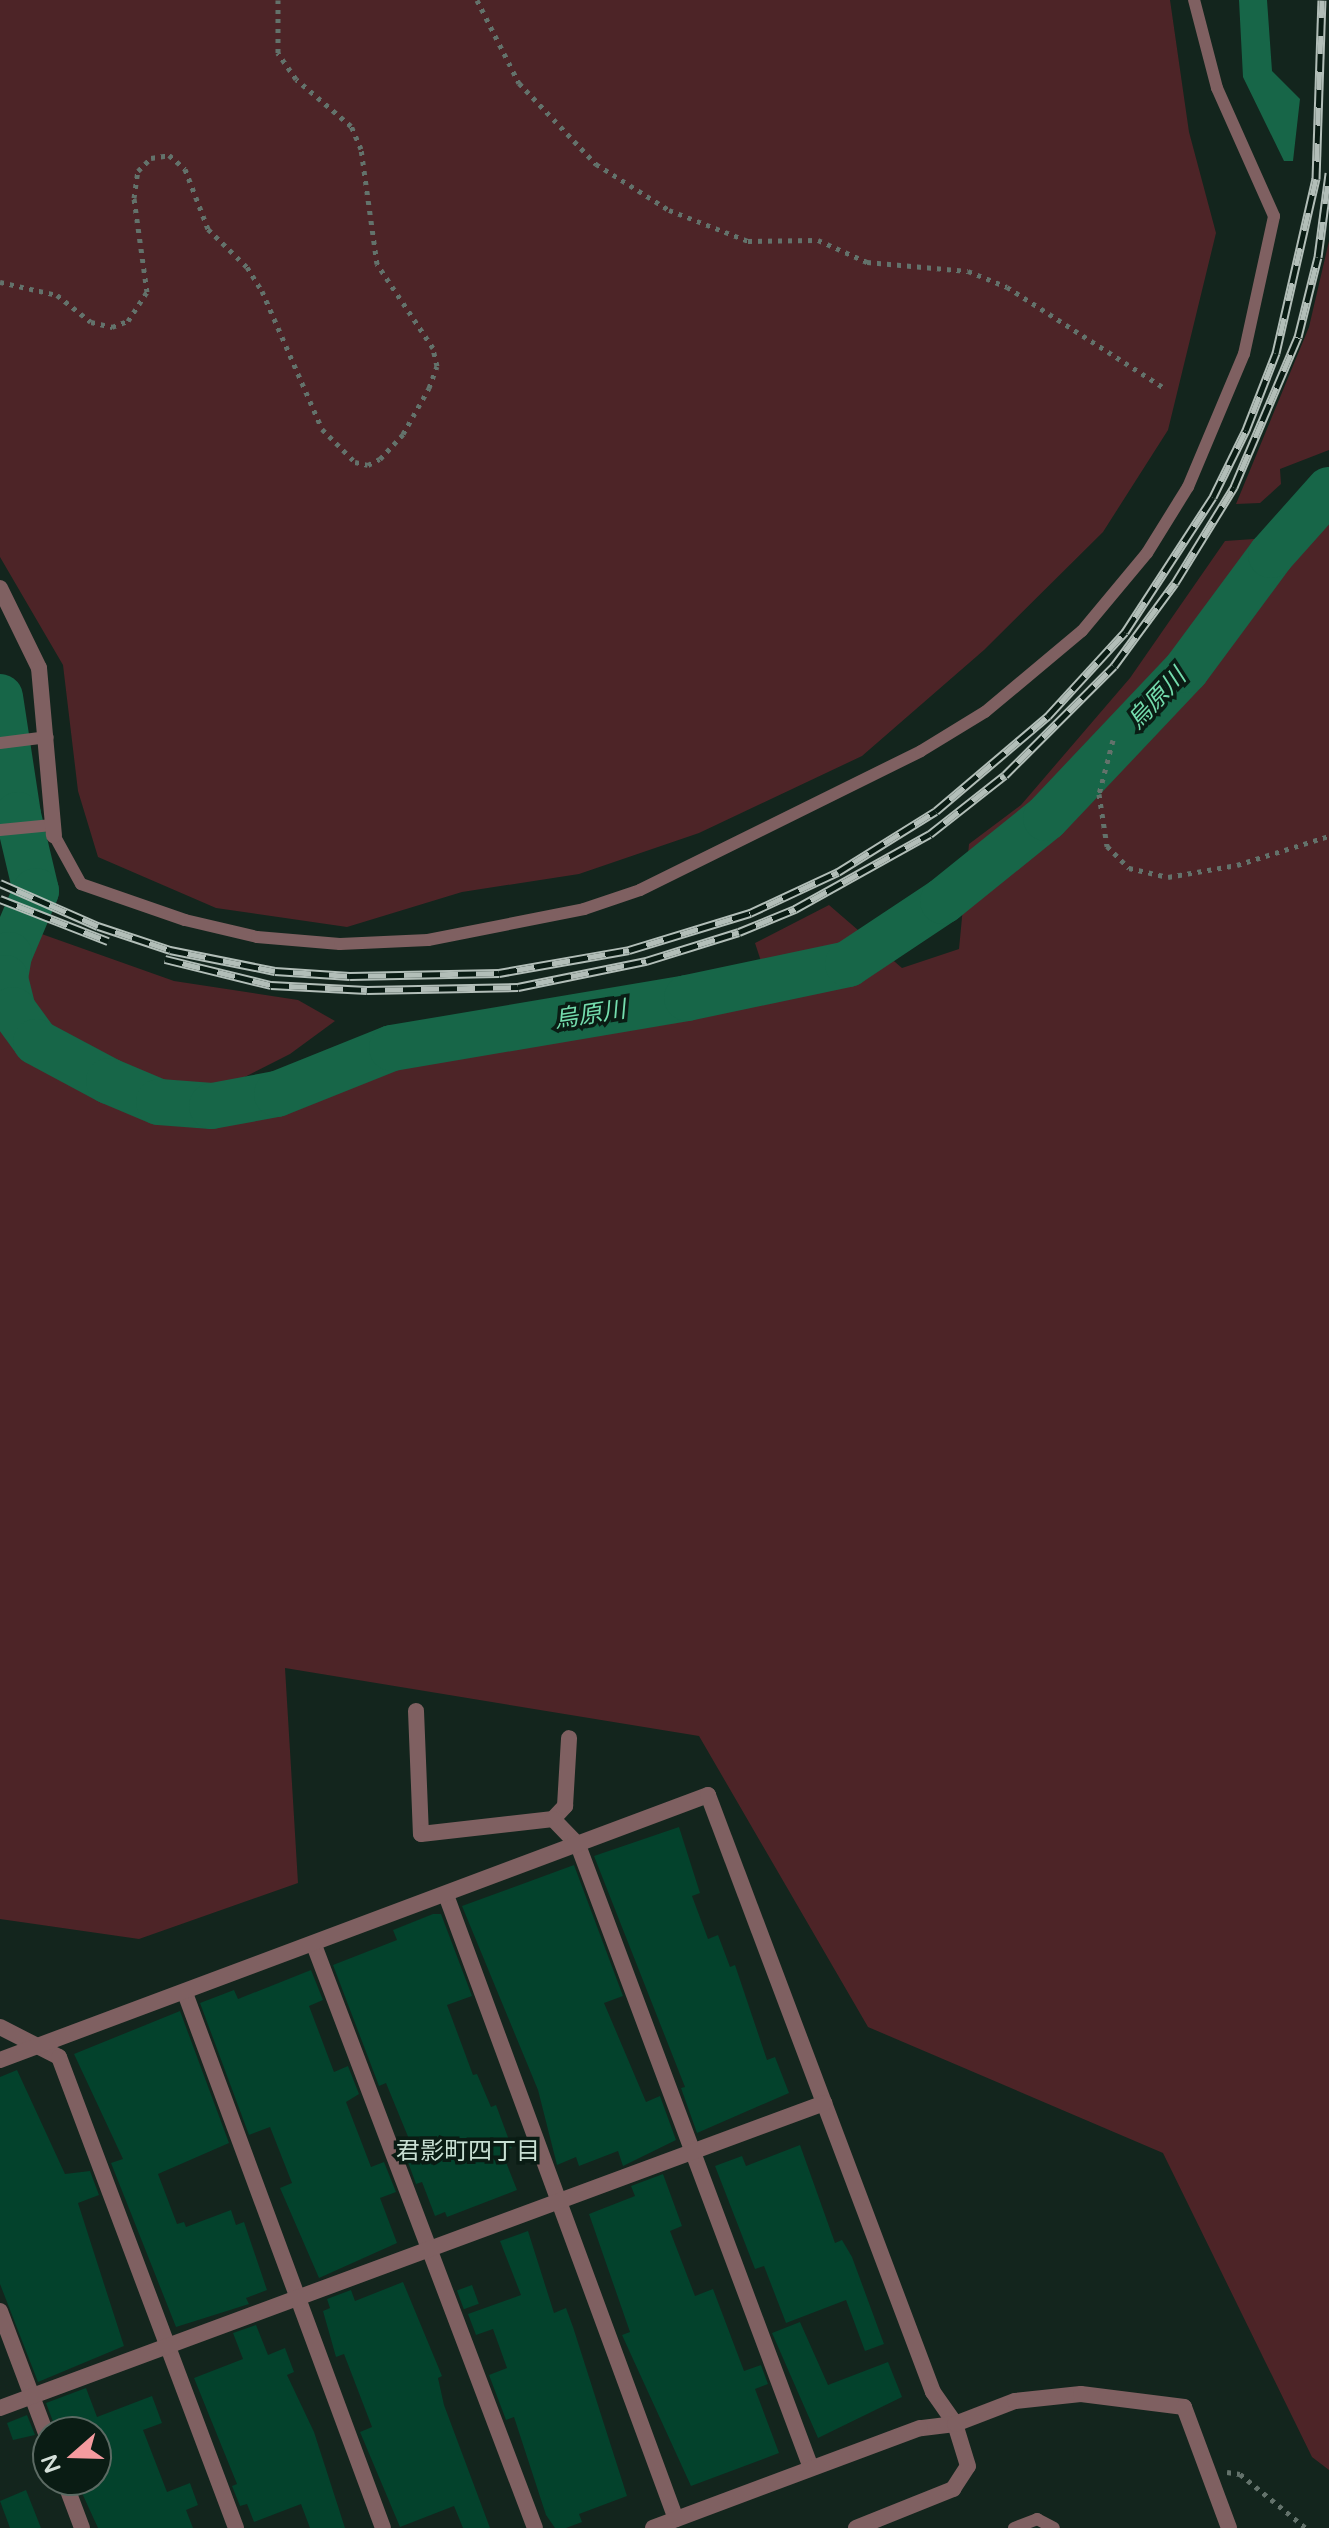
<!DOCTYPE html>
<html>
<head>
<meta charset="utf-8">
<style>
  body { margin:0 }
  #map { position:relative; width:1329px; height:2528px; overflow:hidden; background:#13251d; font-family:"Varela Round","Noto Sans JP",sans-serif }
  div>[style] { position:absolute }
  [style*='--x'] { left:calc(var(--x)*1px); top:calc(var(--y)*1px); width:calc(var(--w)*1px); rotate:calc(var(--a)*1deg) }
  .green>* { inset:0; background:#4d2427 }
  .water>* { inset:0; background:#176648 }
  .river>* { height:46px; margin:-23px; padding:0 23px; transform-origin:23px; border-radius:23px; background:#176648 }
  .building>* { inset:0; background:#03422c; transform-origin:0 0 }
  .path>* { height:5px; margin-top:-2.5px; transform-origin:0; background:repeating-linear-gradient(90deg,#63726b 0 4px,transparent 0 10px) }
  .lane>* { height:12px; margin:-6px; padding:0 6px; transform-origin:6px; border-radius:6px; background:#7f6061 }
  .street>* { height:16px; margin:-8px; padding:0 8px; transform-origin:8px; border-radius:8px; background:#7f6061 }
  .rail>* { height:9px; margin-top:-4.5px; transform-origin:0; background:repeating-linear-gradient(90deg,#0a1c14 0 18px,#b2beb8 0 36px); box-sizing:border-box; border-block:2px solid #b2beb8 }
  span { translate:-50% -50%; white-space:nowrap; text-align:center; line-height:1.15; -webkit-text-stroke:7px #0a1c14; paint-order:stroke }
  .water-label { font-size:24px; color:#74dcad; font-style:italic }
  .neighbourhood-label { font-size:24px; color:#c8dfd3 }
  .north { position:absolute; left:32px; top:2416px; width:80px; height:80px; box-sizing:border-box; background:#0a1c14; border:2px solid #5b6a63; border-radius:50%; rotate:250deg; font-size:22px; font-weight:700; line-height:32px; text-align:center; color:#d4dfd9 }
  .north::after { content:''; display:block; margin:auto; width:28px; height:36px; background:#f49b9f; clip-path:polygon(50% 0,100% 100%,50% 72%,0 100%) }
</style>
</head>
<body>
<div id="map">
  <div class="green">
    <i style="clip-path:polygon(0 0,1170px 0,1189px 132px,1216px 233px,1168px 430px,1103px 532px,984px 650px,862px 756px,699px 833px,579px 874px,462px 892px,347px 927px,216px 908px,98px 857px,78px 791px,63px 665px,0 557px)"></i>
    <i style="clip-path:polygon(1329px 241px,1329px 450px,1280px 469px,1281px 484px,1260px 503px,1236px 504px,1309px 327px)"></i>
    <i style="clip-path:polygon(1329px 515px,1329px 2470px,1312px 2457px,1163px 2153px,868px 2027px,699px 1736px,285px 1668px,298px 1883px,139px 1939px,0 1919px,0 1017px,19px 1033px,26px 1014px,24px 962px,36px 932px,174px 981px,298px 1000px,335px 1021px,290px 1054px,227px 1086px,232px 1120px,410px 1034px,550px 1005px,771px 992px,755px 943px,829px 905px,902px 968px,959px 949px,969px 844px,1021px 805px,1130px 678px,1225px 541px,1300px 536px)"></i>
  </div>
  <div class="water">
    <i style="clip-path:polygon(1239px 0,1267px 0,1272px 71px,1300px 99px,1293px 161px,1284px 161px,1243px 77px)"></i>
  </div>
  <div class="river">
    <i style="--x:0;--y:697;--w:119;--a:81.3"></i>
    <i style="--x:18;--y:815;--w:78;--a:76.7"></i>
    <i style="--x:36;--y:891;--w:69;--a:112.9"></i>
    <i style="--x:9;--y:955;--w:23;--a:100"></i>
    <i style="--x:5;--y:978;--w:33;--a:76"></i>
    <i style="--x:13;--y:1010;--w:39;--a:54"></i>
    <i style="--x:36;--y:1042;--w:83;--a:28.1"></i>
    <i style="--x:109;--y:1081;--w:54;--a:22.8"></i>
    <i style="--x:159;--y:1102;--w:53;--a:4.3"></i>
    <i style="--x:212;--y:1106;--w:66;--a:-10.5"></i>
    <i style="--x:277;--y:1094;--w:124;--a:-21.8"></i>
    <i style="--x:392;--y:1048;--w:299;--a:-9.6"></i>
    <i style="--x:687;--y:998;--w:165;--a:-11.9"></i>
    <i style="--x:848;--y:964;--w:114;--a:-33.6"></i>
    <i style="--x:943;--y:901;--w:132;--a:-38.9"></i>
    <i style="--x:1046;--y:818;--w:204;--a:-46.6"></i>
    <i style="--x:1186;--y:670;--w:143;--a:-53.5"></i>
    <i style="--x:1271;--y:555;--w:87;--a:-48.3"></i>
  </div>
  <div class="building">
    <i style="clip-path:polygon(679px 1827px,700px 1893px,692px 1896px,708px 1939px,718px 1935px,730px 1967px,735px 1965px,767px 2060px,775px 2057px,789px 2093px,697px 2133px,681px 2088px,685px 2087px,594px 1856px)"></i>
    <i style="clip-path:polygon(574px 1865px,623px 1996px,604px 2003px,646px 2102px,660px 2096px,676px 2140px,623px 2166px,618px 2151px,579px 2166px,576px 2157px,557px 2165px,538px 2090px,462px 1906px)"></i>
    <i style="clip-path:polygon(433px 1914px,441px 1914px,472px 1996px,447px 2005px,473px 2075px,477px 2074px,491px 2107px,496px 2105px,512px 2148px,502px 2152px,517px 2190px,447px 2217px,445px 2212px,435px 2216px,422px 2182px,416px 2184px,405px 2154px,411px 2151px,411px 2144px,386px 2083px,379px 2086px,333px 1965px,397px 1940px,393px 1930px)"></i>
    <i style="clip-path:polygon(311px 1970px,323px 2000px,309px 2006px,334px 2072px,348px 2066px,359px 2094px,346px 2102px,371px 2167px,384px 2162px,396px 2192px,380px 2198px,397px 2243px,319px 2278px,280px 2188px,292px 2183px,270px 2127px,249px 2135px,200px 2003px,234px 1990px,238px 1999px)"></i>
    <i style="clip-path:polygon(180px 2011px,229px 2143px,158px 2174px,177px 2224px,184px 2222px,186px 2227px,231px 2210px,236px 2225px,244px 2222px,267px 2290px,246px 2298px,249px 2304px,176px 2327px,111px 2163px,123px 2159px,74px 2054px)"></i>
    <i style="clip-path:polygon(17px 2070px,65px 2174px,90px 2171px,99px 2195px,78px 2203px,124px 2346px,38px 2382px,0 2284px,0 2077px)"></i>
    <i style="clip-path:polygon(800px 2145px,835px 2243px,842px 2240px,852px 2257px,884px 2344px,865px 2351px,846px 2300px,786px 2323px,764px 2266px,755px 2269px,715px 2166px,742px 2156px,746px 2166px)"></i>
    <i style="clip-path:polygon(663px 2174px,682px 2226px,670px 2231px,695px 2296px,713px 2289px,744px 2371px,761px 2365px,768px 2384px,755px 2389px,779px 2453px,691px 2486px,622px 2335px,630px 2332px,589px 2214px,635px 2196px,631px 2186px)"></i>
    <i style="clip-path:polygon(528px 2231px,554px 2313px,566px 2308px,573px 2327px,627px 2496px,579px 2514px,582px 2522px,566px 2528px,555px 2528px,546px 2515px,514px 2417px,506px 2420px,489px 2375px,507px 2368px,493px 2329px,476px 2335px,468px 2314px,521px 2295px,500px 2241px)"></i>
    <i style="clip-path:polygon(403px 2282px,442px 2376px,438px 2378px,444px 2405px,490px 2528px,463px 2528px,454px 2506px,400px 2527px,360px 2432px,372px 2427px,344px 2354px,336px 2357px,323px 2311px,330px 2308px,327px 2299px,351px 2290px,355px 2301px)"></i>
    <i style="left:472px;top:2285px;width:20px;height:16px;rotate:70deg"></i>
    <i style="clip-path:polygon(800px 2322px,828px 2385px,888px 2362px,902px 2397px,818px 2438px,772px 2333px)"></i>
    <i style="clip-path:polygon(256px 2325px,268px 2355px,285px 2348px,294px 2372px,287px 2375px,314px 2432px,345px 2528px,310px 2528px,301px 2504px,254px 2522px,247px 2504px,240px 2506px,232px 2486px,237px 2484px,194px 2378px,243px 2359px,233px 2333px)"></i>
    <i style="clip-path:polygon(86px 2388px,97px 2417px,152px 2396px,162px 2423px,143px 2430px,167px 2492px,190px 2483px,198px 2505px,186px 2510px,193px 2528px,98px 2528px,76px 2480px,96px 2480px,96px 2432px,57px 2432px,46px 2403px)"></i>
    <i style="clip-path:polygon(27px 2415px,35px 2435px,13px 2440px,7px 2423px)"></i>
    <i style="clip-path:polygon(26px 2490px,41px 2528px,10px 2528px,0 2501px)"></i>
  </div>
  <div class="path">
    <i style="--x:477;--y:0;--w:93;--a:63.2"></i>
    <i style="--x:519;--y:83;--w:112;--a:46.5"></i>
    <i style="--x:596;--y:164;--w:86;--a:32.2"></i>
    <i style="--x:669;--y:210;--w:85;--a:21.4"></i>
    <i style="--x:748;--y:241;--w:70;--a:-0.8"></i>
    <i style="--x:818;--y:240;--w:54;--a:24.2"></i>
    <i style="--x:867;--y:262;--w:101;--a:5.1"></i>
    <i style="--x:968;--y:271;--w:42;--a:22.3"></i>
    <i style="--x:1007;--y:287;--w:189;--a:32.7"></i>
    <i style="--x:0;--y:282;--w:58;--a:12.8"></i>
    <i style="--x:57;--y:295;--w:43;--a:38.5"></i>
    <i style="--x:91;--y:322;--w:22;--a:13"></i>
    <i style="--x:112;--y:327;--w:17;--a:-21"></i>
    <i style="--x:128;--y:321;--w:35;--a:-57"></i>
    <i style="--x:147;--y:292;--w:95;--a:-97.9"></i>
    <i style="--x:134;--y:198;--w:27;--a:-82"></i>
    <i style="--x:138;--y:171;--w:18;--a:-45"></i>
    <i style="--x:151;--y:158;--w:18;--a:-9"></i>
    <i style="--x:169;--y:155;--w:21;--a:41"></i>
    <i style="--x:185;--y:169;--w:64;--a:69"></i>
    <i style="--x:208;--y:229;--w:54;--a:44.3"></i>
    <i style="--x:247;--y:267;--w:28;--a:58"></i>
    <i style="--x:262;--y:291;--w:150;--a:66.5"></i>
    <i style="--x:322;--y:429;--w:47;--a:45"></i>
    <i style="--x:355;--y:462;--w:13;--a:13"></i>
    <i style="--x:368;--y:465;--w:13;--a:-27"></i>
    <i style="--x:380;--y:459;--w:34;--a:-47"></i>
    <i style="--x:403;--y:434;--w:53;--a:-60.5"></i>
    <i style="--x:429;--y:388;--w:23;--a:-70"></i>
    <i style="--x:437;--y:366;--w:18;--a:-103"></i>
    <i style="--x:433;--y:348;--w:101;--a:-123.7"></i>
    <i style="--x:377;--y:264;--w:116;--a:-97.9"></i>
    <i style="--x:361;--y:149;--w:25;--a:-113"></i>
    <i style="--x:351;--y:126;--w:72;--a:-139.5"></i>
    <i style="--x:296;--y:79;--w:32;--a:-125"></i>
    <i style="--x:278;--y:53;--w:53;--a:-90"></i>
    <i style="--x:1113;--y:740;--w:56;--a:104.5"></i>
    <i style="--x:1099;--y:794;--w:53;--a:81.3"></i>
    <i style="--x:1107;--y:846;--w:31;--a:45"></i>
    <i style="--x:1129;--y:868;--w:40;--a:13"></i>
    <i style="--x:1168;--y:877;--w:70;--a:-9.9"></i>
    <i style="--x:1237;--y:865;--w:96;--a:-17.5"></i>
    <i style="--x:1227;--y:2472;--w:13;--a:9"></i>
    <i style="--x:1240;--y:2474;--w:85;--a:39.3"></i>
  </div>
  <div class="lane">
    <i style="--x:0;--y:743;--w:48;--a:-7.1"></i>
    <i style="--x:0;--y:830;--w:52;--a:-5.5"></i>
    <i style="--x:54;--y:835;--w:56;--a:61.1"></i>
    <i style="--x:81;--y:884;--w:110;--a:19.1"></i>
    <i style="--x:185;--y:920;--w:74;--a:13.3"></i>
    <i style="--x:257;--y:937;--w:83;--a:4.8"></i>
    <i style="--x:340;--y:944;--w:88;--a:-2.6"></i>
    <i style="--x:428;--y:940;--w:159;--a:-11.2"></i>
    <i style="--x:584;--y:909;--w:59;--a:-18.7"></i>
    <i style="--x:640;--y:890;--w:313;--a:-26.3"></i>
    <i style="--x:921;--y:751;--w:75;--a:-31.4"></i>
    <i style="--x:985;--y:712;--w:126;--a:-39.9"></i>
    <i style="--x:1082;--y:631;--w:102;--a:-50.2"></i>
    <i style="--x:1147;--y:553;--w:78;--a:-58.2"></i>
    <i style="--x:1188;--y:487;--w:144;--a:-67.2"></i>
    <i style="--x:1244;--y:354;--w:141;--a:-77.7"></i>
    <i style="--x:1274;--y:216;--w:140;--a:-114"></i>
    <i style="--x:1217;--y:88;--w:91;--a:-104.6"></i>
    <i style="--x:1014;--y:2528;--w:25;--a:-21"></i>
    <i style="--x:1037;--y:2519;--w:19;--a:28"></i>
  </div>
  <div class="street">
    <i style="--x:0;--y:588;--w:89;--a:64"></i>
    <i style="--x:39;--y:668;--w:168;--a:84.9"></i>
    <i style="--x:416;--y:1711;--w:123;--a:87.7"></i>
    <i style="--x:421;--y:1834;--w:133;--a:-6.5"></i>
    <i style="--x:553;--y:1819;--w:18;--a:-47"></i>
    <i style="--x:565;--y:1806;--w:68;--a:-86.6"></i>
    <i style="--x:553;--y:1819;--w:36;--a:46"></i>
    <i style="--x:578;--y:1845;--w:665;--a:69.49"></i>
    <i style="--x:446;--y:1895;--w:665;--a:69.77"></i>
    <i style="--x:314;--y:1945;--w:623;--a:69.24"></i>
    <i style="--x:185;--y:1993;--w:570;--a:69.69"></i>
    <i style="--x:0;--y:2027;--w:66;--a:27"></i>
    <i style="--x:59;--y:2057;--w:503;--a:69.4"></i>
    <i style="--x:0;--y:2060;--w:756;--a:-20.52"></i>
    <i style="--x:708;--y:1795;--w:638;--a:69.35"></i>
    <i style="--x:933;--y:2392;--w:39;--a:55"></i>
    <i style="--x:955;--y:2424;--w:35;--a:173"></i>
    <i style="--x:920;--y:2428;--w:285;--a:159.5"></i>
    <i style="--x:0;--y:2311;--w:137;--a:69.4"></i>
    <i style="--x:0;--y:2408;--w:879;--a:-20.31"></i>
    <i style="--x:64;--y:2480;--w:51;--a:69.4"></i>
    <i style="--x:856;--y:2528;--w:105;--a:-21.9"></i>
    <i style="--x:953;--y:2489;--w:27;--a:-57"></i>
    <i style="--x:968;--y:2466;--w:44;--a:-107.2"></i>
    <i style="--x:955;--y:2424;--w:64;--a:-21"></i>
    <i style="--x:1015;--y:2401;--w:66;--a:-6.1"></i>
    <i style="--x:1081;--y:2394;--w:104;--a:7.2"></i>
    <i style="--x:1184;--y:2407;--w:129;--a:69.6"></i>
  </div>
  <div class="rail">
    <i style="--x:0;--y:883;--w:107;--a:23.7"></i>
    <i style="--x:98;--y:926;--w:76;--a:18.4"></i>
    <i style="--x:170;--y:950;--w:107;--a:11.3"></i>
    <i style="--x:275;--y:971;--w:75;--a:3.8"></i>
    <i style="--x:350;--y:976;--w:149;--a:-1.2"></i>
    <i style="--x:499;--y:973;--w:132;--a:-10"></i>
    <i style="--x:629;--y:950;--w:127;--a:-17"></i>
    <i style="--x:750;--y:913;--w:97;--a:-25"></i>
    <i style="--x:838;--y:872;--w:115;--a:-31.9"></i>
    <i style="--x:936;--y:811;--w:147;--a:-40.3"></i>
    <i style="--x:1048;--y:716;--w:114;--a:-47.5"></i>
    <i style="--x:1125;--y:632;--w:161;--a:-56.9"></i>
    <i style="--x:1213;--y:497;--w:75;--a:-63.8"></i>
    <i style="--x:1246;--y:430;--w:83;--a:-68.7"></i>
    <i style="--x:1276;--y:353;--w:179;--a:-77.1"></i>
    <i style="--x:1316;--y:179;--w:179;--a:-88.1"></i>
    <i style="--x:0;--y:899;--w:116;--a:21.3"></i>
    <i style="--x:165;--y:959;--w:109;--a:13.8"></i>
    <i style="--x:271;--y:985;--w:96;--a:3"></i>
    <i style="--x:367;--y:990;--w:151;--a:-1.1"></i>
    <i style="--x:518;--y:987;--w:131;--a:-11.5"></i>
    <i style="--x:646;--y:961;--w:97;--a:-17.3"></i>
    <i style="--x:739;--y:932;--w:61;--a:-22.3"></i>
    <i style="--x:795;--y:909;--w:154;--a:-29.1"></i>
    <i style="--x:930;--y:834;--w:95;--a:-38.2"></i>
    <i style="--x:1005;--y:775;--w:154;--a:-45"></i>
    <i style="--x:1114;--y:666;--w:103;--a:-53.7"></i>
    <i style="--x:1175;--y:583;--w:113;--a:-58.4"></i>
    <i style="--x:1234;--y:487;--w:163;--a:-66.9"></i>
    <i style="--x:1298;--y:337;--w:82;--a:-76"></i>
    <i style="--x:1318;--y:257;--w:85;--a:-82.5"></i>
  </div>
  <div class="water-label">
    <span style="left:1157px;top:699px;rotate:-47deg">烏原川</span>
    <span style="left:590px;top:1015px;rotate:-9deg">烏原川</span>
  </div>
  <div class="neighbourhood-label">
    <span style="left:468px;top:2152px">君影町四丁目</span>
  </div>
  <div class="north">N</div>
</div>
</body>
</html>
